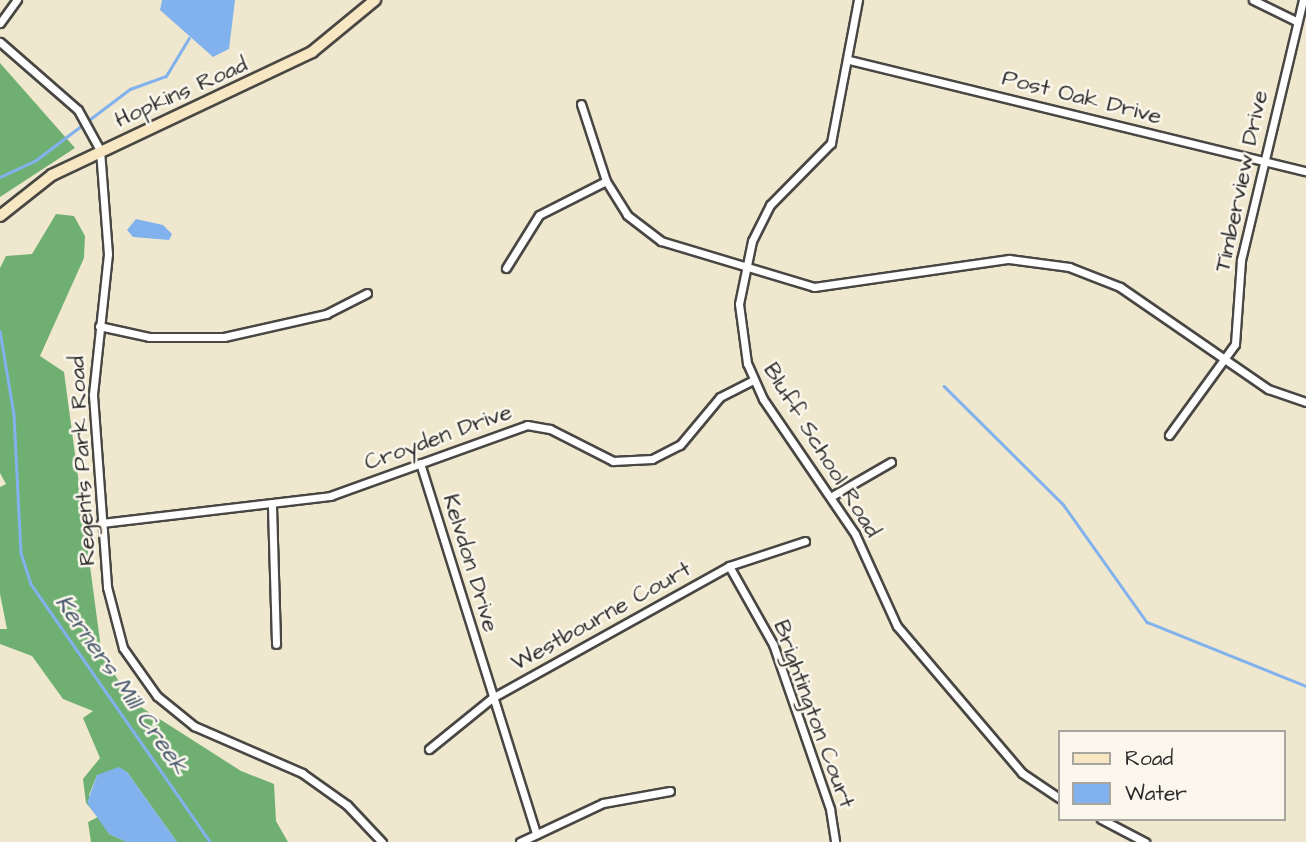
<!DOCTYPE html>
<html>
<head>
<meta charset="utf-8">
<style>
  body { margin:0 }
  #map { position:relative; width:1306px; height:842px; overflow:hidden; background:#f0e8ce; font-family:"Architects Daughter",sans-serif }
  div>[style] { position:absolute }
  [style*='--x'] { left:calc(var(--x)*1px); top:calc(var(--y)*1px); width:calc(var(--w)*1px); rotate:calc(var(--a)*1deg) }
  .forest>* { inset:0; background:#6fb072 }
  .water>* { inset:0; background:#81b2ed }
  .stream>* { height:2.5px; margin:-1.25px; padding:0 1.25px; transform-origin:1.25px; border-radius:1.25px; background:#81b2ed }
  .roads { filter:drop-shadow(2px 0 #494743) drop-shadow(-2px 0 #494743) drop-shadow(0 2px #494743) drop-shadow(0 -2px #494743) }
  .street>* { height:7px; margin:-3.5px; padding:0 3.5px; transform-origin:3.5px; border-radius:3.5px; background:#fff }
  .secondary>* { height:10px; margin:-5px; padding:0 5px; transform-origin:5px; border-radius:5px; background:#f8e7c3 }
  span { translate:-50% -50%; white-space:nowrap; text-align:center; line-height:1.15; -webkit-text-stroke:5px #fbf7ec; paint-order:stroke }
  .street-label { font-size:23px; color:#2b2b2b }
  .water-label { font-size:24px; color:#495a6f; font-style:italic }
  .legend { position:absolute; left:1058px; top:730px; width:228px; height:91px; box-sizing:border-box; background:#fbf7ec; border:2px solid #a8a59f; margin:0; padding:9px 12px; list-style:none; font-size:21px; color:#2b2b2b }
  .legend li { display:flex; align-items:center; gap:14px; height:35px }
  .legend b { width:35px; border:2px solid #a8a59f }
</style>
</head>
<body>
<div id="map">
  <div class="forest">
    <i style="clip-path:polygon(0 63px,75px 148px,0 197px)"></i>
    <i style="clip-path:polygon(56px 214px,74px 216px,85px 236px,84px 258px,40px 356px,64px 372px,102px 656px,133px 702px,241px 771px,274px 784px,276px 821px,288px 842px,177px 842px,127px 772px,97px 775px,89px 795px,109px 834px,127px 842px,91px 842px,88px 822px,98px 817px,86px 803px,83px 779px,100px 758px,83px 718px,93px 711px,63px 699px,32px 656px,0 644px,0 629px,7px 629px,0 594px,0 487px,6px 484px,0 473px,0 268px,6px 256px,32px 254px)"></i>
  </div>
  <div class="water">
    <i style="clip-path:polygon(162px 0,235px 0,229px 49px,213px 57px,160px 10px)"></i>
    <i style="clip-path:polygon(136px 219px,163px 225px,172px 234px,169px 240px,133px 237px,127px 230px)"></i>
    <i style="clip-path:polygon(119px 767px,127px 772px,177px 842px,127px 842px,109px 834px,87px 803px,97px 775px)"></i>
  </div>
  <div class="stream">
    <i style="--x:0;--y:177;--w:40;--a:-25"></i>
    <i style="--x:36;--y:160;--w:118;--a:-37.1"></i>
    <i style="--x:130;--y:89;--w:38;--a:-20"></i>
    <i style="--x:166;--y:76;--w:44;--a:-58.8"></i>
    <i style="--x:0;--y:331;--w:85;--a:80.5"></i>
    <i style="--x:14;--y:415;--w:138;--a:87.1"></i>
    <i style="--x:21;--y:553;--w:33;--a:72"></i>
    <i style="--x:31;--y:584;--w:314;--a:55.2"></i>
    <i style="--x:944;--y:386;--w:168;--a:44.8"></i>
    <i style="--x:1063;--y:504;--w:145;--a:54.6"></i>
    <i style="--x:1147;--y:622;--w:171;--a:21.9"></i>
  </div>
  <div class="roads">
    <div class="street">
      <i style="--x:858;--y:0;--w:146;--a:100.7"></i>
      <i style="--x:831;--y:143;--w:87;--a:134.5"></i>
      <i style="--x:770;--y:205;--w:40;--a:116.6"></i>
      <i style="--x:752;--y:241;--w:64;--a:101.7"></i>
      <i style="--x:739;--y:304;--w:60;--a:82.3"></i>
      <i style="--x:747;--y:363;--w:39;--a:66"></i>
      <i style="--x:763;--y:399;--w:163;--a:55.7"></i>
      <i style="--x:855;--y:534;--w:101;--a:65.5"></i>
      <i style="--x:897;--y:626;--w:193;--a:49.6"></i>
      <i style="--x:1022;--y:773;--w:45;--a:34"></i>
      <i style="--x:1253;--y:0;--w:48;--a:26"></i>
      <i style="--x:0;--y:23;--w:29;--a:-54"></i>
      <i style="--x:0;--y:42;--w:103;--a:41.1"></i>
      <i style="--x:78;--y:110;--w:46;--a:61.2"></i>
      <i style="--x:100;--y:150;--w:104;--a:85.6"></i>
      <i style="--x:108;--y:254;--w:142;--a:96.1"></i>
      <i style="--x:93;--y:395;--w:193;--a:85.8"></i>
      <i style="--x:107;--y:587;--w:63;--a:75.3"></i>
      <i style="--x:123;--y:648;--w:59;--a:54.7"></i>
      <i style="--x:157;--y:696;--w:48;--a:39"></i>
      <i style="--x:194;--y:726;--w:118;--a:23.5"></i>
      <i style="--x:302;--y:773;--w:55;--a:35.4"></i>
      <i style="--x:347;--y:805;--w:51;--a:46.6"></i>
      <i style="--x:849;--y:60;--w:470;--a:13.7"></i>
      <i style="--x:581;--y:104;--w:81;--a:72"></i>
      <i style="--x:606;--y:181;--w:40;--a:58"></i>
      <i style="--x:627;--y:215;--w:43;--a:37.4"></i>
      <i style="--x:661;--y:241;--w:160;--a:16.7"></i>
      <i style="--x:814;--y:287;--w:197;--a:-8.2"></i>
      <i style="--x:1009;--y:259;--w:61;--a:7.6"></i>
      <i style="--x:1069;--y:267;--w:55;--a:21.4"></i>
      <i style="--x:1120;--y:287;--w:180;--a:34.6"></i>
      <i style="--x:1268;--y:389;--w:40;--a:18.9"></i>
      <i style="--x:506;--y:268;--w:62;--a:-58.1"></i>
      <i style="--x:539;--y:215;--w:75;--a:-26.9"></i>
      <i style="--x:99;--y:326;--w:51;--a:12.4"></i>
      <i style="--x:149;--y:337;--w:75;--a:0"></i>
      <i style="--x:224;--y:337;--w:105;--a:-12.7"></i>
      <i style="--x:326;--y:314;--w:46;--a:-27.1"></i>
      <i style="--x:1169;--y:435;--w:112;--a:-54"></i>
      <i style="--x:1235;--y:344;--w:84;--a:-85.9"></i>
      <i style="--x:1241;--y:260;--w:267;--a:-76.6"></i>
      <i style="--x:420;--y:463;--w:389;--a:72.6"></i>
      <i style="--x:832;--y:496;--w:68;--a:-30"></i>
      <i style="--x:272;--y:507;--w:137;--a:88.3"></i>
      <i style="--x:101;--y:523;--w:231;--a:-6.7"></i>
      <i style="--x:330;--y:496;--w:209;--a:-19.8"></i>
      <i style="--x:527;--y:425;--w:23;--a:10"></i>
      <i style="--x:550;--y:429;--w:71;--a:26.9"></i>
      <i style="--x:613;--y:461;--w:39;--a:-3"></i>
      <i style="--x:652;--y:459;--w:31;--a:-27"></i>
      <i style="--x:680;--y:445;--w:62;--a:-50.2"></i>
      <i style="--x:720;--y:397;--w:38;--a:-27"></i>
      <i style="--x:729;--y:566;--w:90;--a:60.6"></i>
      <i style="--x:773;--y:644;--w:175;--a:70.9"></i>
      <i style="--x:830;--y:809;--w:33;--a:81"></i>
      <i style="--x:429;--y:749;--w:81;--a:-39"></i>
      <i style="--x:492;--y:698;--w:271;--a:-29.1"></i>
      <i style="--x:729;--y:566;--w:80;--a:-18.2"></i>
      <i style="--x:1101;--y:819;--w:50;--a:27.6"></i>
      <i style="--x:520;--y:842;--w:92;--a:-25.2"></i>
      <i style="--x:603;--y:803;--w:68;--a:-10.2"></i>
    </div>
    <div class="secondary">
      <i style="--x:0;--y:216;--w:66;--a:-38.3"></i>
      <i style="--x:52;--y:175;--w:288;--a:-25.3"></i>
      <i style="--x:312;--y:52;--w:82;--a:-39.5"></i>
    </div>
  </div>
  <div class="street-label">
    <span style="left:181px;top:92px;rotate:-24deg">Hopkins Road</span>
    <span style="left:1082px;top:97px;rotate:14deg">Post Oak Drive</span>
    <span style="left:1241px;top:181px;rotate:-78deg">Timberview Drive</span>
    <span style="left:438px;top:437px;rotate:-20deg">Croyden Drive</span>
    <span style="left:822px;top:450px;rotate:58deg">Bluff School Road</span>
    <span style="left:82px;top:461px;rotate:-93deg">Regents Park Road</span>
    <span style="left:471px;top:563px;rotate:73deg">Kelvdon Drive</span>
    <span style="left:601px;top:616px;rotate:-29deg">Westbourne Court</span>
    <span style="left:814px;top:714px;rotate:70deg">Brightington Court</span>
  </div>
  <div class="water-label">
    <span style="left:121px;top:685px;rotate:55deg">Kerners Mill Creek</span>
  </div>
  <ul class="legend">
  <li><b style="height:9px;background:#f8e7c3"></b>Road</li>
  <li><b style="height:19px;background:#81b2ed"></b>Water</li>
  </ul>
</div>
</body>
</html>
